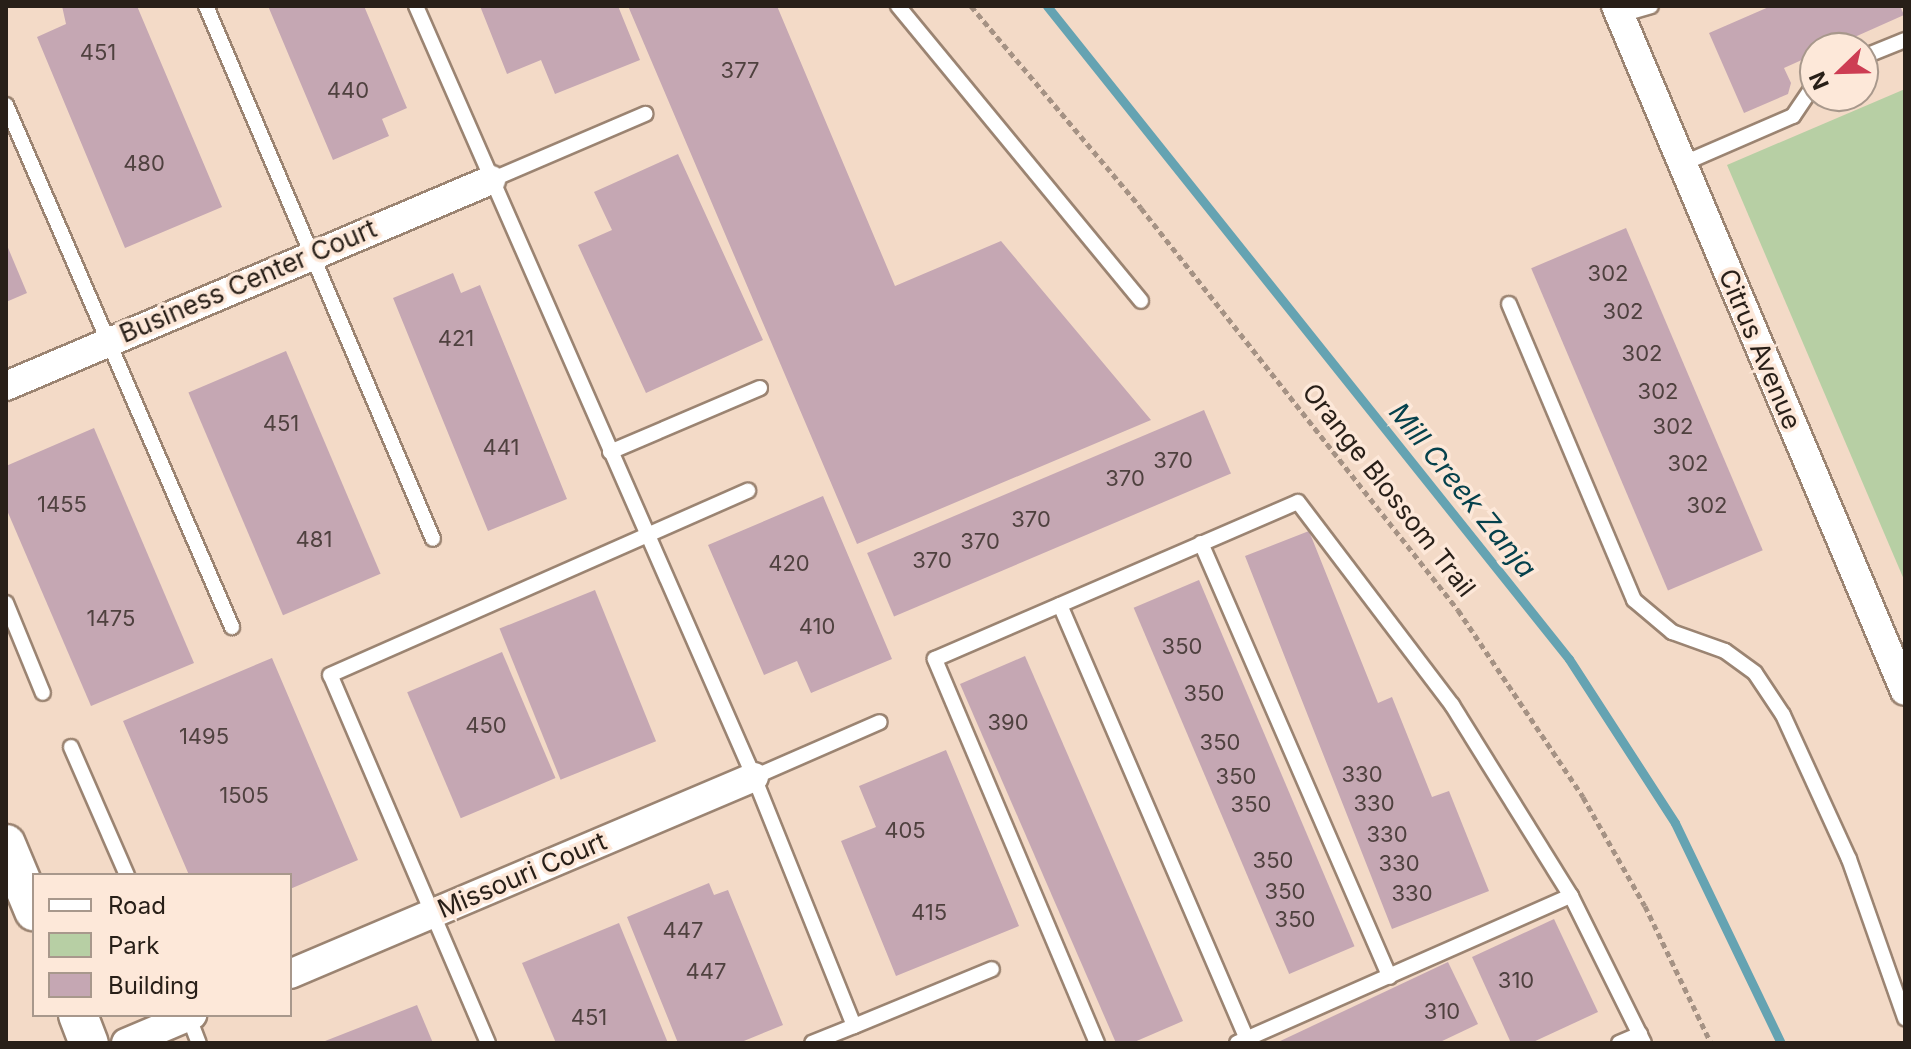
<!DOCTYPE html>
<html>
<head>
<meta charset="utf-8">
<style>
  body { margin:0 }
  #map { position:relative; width:1911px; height:1049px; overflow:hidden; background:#f3dac7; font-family:Inter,sans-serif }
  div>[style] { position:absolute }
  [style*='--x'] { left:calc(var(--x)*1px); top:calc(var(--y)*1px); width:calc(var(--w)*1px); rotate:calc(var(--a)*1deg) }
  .green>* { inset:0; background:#b7cfa4 }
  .stream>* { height:9px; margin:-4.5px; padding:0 4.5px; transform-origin:4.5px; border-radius:4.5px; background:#65a3b2 }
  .building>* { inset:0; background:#c5a7b3; transform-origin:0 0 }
  .path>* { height:5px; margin-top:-2.5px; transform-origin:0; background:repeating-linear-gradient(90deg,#a59284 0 6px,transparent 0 10px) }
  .roads { filter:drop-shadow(2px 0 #9b8472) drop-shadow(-2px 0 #9b8472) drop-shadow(0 2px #9b8472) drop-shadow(0 -2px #9b8472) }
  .lane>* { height:14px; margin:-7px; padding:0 7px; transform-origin:7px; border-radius:7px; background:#fff }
  .street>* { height:28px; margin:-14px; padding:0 14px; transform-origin:14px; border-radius:14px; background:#fff }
  .secondary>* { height:38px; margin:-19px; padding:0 19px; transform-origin:19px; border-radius:19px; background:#fff }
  span { translate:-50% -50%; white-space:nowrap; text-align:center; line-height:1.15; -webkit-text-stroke:7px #fde8d9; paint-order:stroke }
  .number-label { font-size:22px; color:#4f413f }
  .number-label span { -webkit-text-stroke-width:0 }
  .street-label { font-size:26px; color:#281f18 }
  .water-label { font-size:28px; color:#05414c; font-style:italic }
  .frame { position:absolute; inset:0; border:8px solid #281f18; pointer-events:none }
  .legend { position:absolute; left:32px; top:873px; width:260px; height:144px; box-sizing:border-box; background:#fde8d9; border:2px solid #a8988c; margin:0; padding:10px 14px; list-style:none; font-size:24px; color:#281f18 }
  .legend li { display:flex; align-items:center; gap:16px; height:40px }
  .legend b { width:40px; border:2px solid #a8988c }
  .north { position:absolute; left:1799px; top:32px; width:80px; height:80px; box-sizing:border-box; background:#fde8d9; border:2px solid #a8988c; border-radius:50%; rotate:247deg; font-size:22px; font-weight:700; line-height:32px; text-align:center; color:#281f18 }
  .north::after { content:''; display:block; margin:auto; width:28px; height:36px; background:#cd3d53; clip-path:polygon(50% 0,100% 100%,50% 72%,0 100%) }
</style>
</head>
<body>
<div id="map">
  <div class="green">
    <i style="clip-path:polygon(1905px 89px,1905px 582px,1727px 165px)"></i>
  </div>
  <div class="stream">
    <i style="--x:1047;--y:6;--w:836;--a:51.36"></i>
    <i style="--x:1569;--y:659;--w:195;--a:57.1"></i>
    <i style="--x:1675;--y:823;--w:244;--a:64.3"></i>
  </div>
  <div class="building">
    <i style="clip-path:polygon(137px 6px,222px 207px,125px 248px,37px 37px,66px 24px,62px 6px)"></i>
    <i style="clip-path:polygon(268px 6px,364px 6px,407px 108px,382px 119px,389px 136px,333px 160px)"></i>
    <i style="clip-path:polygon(480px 6px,618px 6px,640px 60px,555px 94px,541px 60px,507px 74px)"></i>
    <i style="clip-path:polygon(628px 6px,777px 6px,895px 286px,1001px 241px,1151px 420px,857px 544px)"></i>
    <i style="clip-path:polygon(1771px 6px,1900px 6px,1904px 15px,1830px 48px,1815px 48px,1815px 54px,1784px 68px,1791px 83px,1788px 94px,1744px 113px,1709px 33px)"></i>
    <i style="clip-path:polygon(678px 154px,763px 340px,646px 393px,578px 245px,612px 230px,594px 192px)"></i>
    <i style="left:1626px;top:228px;width:350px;height:103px;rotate:67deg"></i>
    <i style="clip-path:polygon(6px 243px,27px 293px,6px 302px)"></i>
    <i style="clip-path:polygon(453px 273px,461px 293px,480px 285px,567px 499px,488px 531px,393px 298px)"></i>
    <i style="left:286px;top:351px;width:242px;height:106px;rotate:67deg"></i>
    <i style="left:1204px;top:410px;width:69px;height:366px;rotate:67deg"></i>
    <i style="clip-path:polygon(94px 428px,194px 663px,91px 706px,6px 508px,6px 466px)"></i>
    <i style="clip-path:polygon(823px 496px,892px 659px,811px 693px,797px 661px,764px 675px,708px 545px)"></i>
    <i style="clip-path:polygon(1309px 531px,1378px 703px,1392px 697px,1432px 797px,1449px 791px,1489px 891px,1392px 929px,1245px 556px)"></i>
    <i style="left:1199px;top:580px;width:398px;height:71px;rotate:67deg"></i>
    <i style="left:595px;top:590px;width:163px;height:103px;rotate:68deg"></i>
    <i style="left:502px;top:652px;width:137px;height:103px;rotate:67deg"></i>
    <i style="clip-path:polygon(1025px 656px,1183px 1021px,1132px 1043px,1116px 1043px,960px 684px)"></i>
    <i style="clip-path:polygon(272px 658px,358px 860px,290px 889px,290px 875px,189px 875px,123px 721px)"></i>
    <i style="clip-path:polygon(946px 750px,1019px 926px,896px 976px,841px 841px,876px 827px,859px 786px)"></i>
    <i style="clip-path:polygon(709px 883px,714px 895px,728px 890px,783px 1025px,739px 1043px,678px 1043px,627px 917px)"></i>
    <i style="clip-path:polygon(1554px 919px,1598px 1012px,1531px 1043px,1511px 1043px,1472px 957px)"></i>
    <i style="clip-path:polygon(619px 923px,668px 1043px,556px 1043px,522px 963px)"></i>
    <i style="clip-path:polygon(1448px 962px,1478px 1024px,1438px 1043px,1276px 1043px)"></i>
    <i style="clip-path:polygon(417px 1005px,433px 1043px,320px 1043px)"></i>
  </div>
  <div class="path">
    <i style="--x:971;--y:6;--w:264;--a:49.9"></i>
    <i style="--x:1141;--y:208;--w:512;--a:51.74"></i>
    <i style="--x:1458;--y:610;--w:225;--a:56.2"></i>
    <i style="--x:1583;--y:797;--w:125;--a:60.4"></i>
    <i style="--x:1645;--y:906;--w:152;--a:64.3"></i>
  </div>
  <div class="roads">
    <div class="lane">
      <i style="--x:206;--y:6;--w:579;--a:66.93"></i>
      <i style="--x:416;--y:6;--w:842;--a:66.33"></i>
      <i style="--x:754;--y:777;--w:268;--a:68.1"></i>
      <i style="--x:854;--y:1026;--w:45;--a:158"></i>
      <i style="--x:898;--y:6;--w:382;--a:50.5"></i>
      <i style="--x:1620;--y:15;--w:32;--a:-16"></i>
      <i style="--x:1863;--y:57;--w:45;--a:-22"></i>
      <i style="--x:6;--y:105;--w:569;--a:66.59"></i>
      <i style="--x:1682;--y:164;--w:121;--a:-23.4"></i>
      <i style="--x:1793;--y:116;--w:40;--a:-56"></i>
      <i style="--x:491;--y:180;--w:168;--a:-23.2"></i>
      <i style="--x:1509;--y:304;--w:321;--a:67.1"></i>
      <i style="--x:1634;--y:600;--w:50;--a:40.1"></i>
      <i style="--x:1672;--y:632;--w:56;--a:19.7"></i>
      <i style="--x:1725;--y:651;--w:37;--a:36"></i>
      <i style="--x:1755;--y:673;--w:50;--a:56.3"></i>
      <i style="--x:1783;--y:715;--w:158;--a:65.4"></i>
      <i style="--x:1849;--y:859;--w:169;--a:70.6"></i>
      <i style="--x:610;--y:452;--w:163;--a:-23.1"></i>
      <i style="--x:1201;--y:543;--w:473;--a:66.5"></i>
      <i style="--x:6;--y:603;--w:97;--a:67.7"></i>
      <i style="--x:1060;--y:605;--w:473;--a:66.7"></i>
      <i style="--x:71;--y:747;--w:140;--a:66.4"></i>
      <i style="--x:754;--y:777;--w:137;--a:-23.6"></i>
      <i style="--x:188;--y:1015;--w:30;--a:69"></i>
      <i style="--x:854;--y:1026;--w:149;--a:-22.4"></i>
      <i style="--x:488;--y:1043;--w:400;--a:-113.2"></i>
      <i style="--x:330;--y:675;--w:457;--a:-23.8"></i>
      <i style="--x:1097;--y:1043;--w:417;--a:-112.9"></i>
      <i style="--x:935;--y:659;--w:395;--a:-23.4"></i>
      <i style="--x:1298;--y:502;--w:255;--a:52.8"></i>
      <i style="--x:1452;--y:705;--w:225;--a:58.1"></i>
      <i style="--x:1571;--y:896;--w:164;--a:63.6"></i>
      <i style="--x:1237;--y:1043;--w:365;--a:-23.8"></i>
      <i style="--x:1619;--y:1043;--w:23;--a:-23"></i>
    </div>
    <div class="street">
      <i style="--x:1616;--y:6;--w:743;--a:67.13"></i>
      <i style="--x:6;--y:386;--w:527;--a:-23.01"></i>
      <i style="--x:290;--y:974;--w:504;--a:-23"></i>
      <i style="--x:126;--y:1043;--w:72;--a:-23"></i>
    </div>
    <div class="secondary">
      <i style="--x:6;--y:844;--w:73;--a:67.3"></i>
      <i style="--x:78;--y:1015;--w:30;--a:69"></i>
    </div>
  </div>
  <div class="number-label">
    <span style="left:98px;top:53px">451</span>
    <span style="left:740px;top:71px">377</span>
    <span style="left:348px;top:91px">440</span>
    <span style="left:144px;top:164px">480</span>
    <span style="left:1608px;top:274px">302</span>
    <span style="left:1623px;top:312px">302</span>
    <span style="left:456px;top:339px">421</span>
    <span style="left:1642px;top:354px">302</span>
    <span style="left:1658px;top:392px">302</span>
    <span style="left:281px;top:424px">451</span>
    <span style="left:1673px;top:427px">302</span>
    <span style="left:501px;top:448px">441</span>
    <span style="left:1173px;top:461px">370</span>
    <span style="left:1688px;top:464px">302</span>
    <span style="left:1125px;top:479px">370</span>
    <span style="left:62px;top:505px">1455</span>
    <span style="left:1707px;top:506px">302</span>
    <span style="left:1031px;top:520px">370</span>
    <span style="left:314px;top:540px">481</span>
    <span style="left:980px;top:542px">370</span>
    <span style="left:932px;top:561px">370</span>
    <span style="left:789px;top:564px">420</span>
    <span style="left:111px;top:619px">1475</span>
    <span style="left:817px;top:627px">410</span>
    <span style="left:1182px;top:647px">350</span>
    <span style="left:1204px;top:694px">350</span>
    <span style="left:1008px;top:723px">390</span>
    <span style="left:486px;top:726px">450</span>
    <span style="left:204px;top:737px">1495</span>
    <span style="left:1220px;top:743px">350</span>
    <span style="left:1362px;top:775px">330</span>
    <span style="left:1236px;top:777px">350</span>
    <span style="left:244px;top:796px">1505</span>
    <span style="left:1374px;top:804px">330</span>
    <span style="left:1251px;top:805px">350</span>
    <span style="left:905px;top:831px">405</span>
    <span style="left:1387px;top:835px">330</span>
    <span style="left:1273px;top:861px">350</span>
    <span style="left:1399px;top:864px">330</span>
    <span style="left:1285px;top:892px">350</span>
    <span style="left:1412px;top:894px">330</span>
    <span style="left:929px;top:913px">415</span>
    <span style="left:1295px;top:920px">350</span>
    <span style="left:683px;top:931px">447</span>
    <span style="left:706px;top:972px">447</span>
    <span style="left:1516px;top:981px">310</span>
    <span style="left:1442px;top:1012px">310</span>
    <span style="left:589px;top:1018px">451</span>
  </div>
  <div class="street-label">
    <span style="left:248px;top:281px;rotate:-23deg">Business Center Court</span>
    <span style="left:1760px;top:349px;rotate:67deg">Citrus Avenue</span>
    <span style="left:1389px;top:490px;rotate:52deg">Orange Blossom Trail</span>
    <span style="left:522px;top:875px;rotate:-23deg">Missouri Court</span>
  </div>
  <div class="water-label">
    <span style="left:1463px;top:490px;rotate:51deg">Mill Creek Zanja</span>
  </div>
  <div class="frame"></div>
  <ul class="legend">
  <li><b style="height:10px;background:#fff"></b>Road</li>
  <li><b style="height:22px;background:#b7cfa4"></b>Park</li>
  <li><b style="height:22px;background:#c5a7b3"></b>Building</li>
  </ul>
  <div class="north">N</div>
</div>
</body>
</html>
